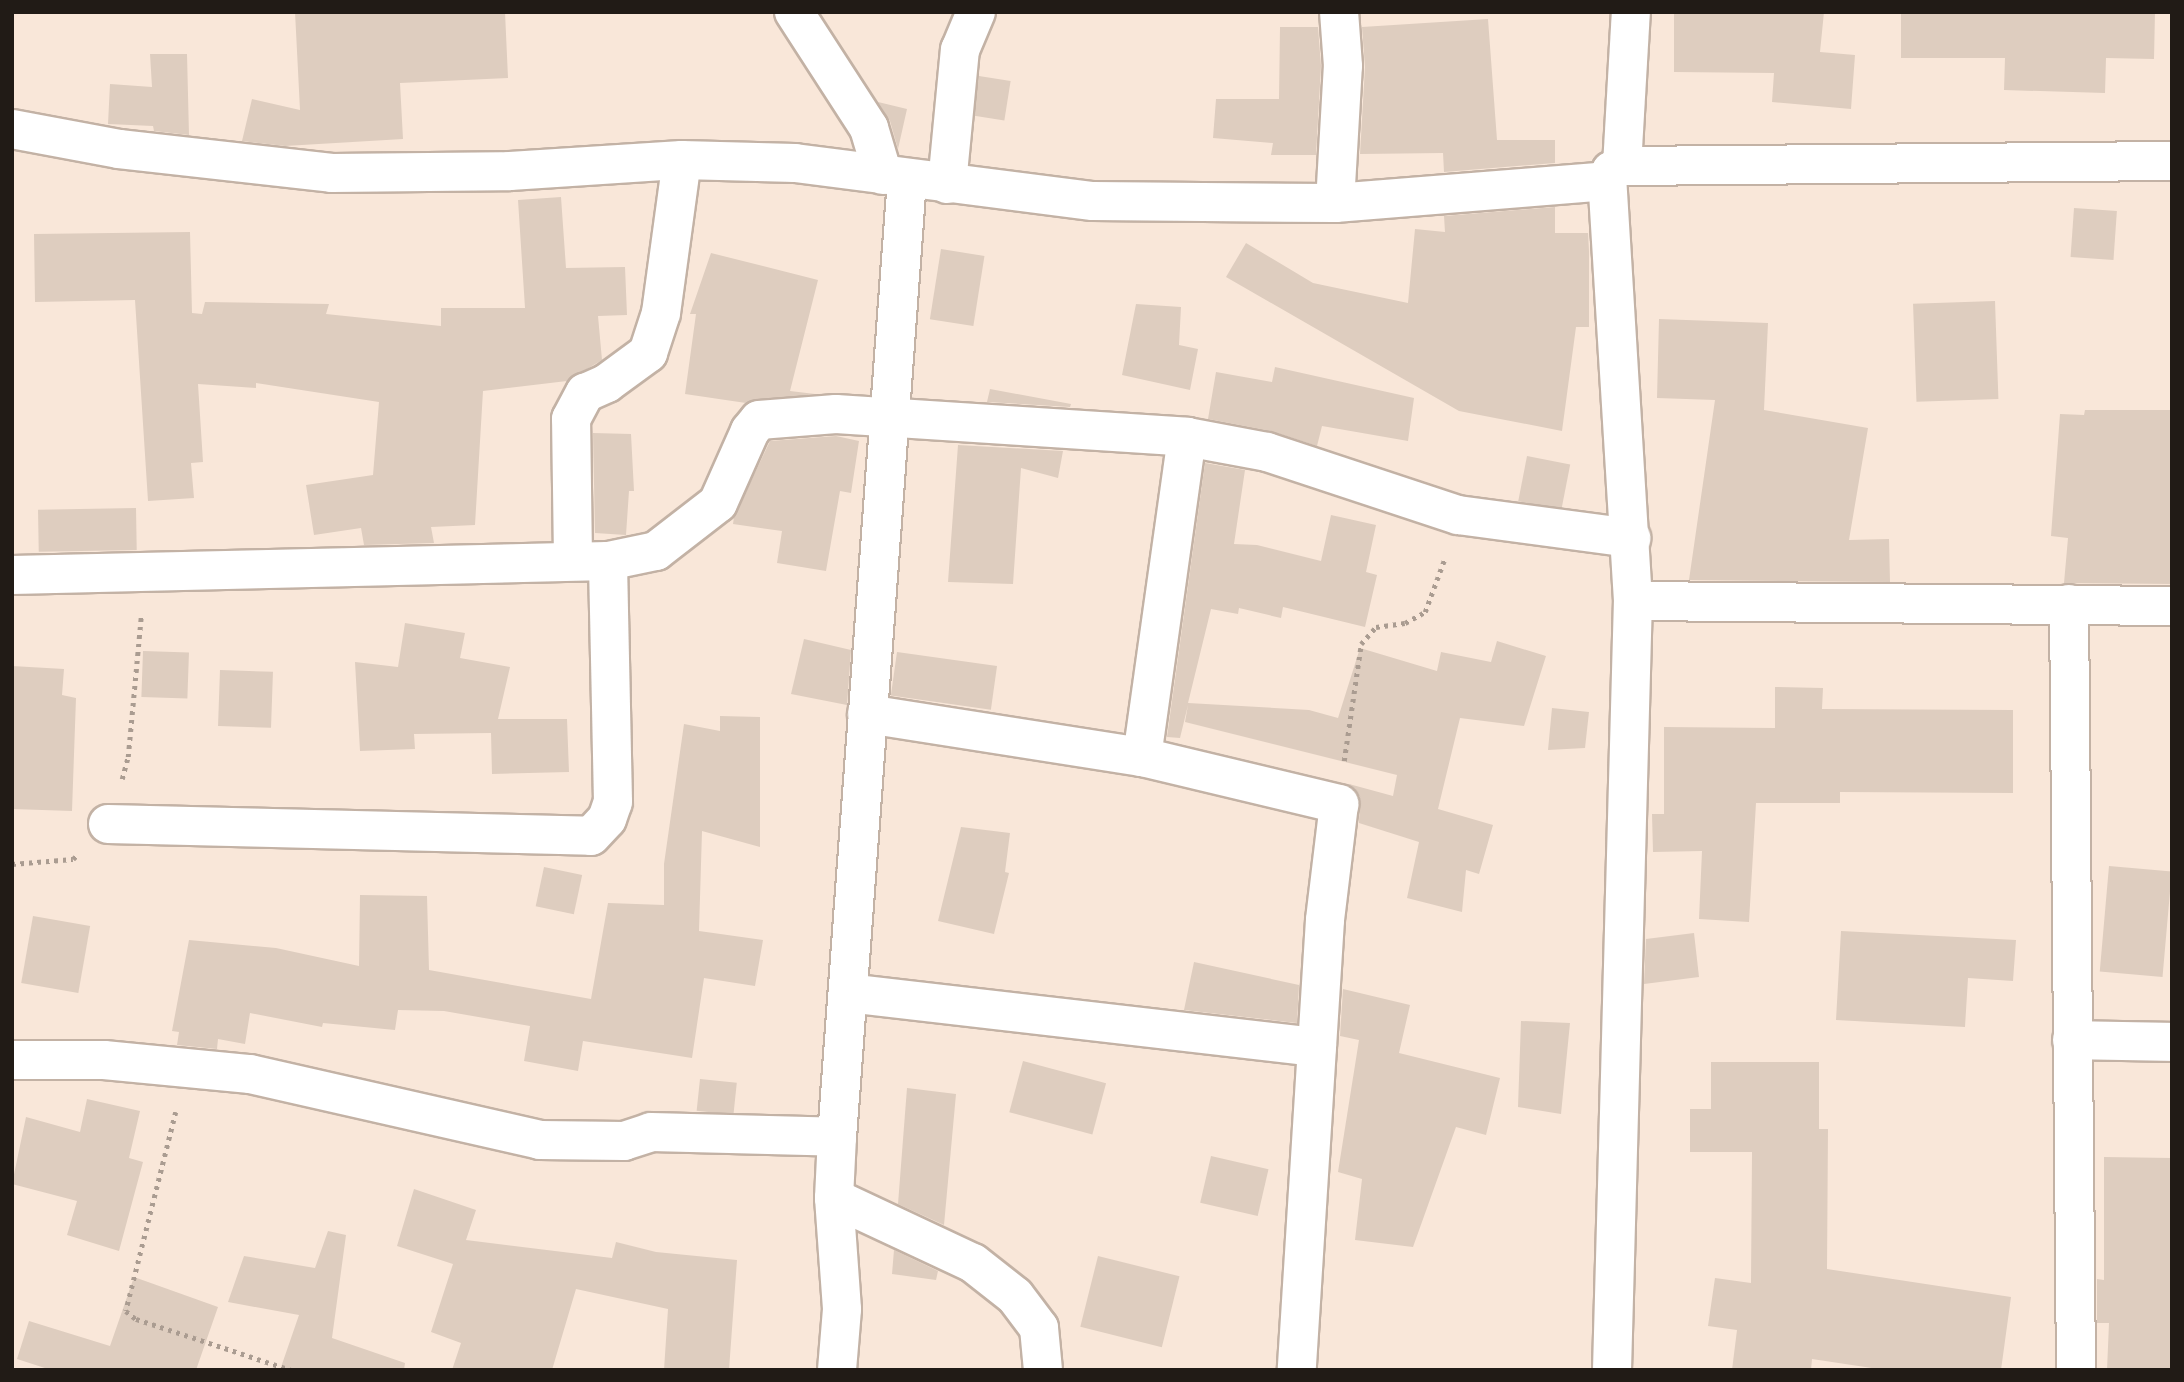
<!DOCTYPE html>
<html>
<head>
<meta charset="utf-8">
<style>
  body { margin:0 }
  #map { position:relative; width:2184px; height:1382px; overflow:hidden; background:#f9e7d9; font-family:Ubuntu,sans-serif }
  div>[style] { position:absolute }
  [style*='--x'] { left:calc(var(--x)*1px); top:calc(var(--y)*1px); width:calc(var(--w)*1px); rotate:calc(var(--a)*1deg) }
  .building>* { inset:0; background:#decdbf; transform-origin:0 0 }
  .path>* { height:4.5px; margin-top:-2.25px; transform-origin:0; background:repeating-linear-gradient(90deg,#aa9c91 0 3.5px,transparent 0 8.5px) }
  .roads { filter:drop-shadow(2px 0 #c3b2a5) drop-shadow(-2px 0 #c3b2a5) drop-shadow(0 2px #c3b2a5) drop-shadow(0 -2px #c3b2a5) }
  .minor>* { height:38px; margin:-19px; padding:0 19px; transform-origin:19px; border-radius:19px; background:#fff }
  span { translate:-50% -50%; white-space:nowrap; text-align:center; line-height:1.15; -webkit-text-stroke:5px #fdf6f0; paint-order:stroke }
  .frame { position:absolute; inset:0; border:14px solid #211b16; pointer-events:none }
</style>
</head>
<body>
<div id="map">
  <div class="building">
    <i style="clip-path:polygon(295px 12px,505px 12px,508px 78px,400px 83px,403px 139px,285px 146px,242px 141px,252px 99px,300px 110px)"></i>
    <i style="clip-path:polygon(1674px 12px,1824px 12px,1820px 52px,1855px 55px,1851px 109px,1772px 102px,1774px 73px,1674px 72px)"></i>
    <i style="clip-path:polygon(1901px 12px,2155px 12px,2154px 59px,2106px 58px,2105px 93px,2004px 90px,2005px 58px,1901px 58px)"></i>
    <i style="clip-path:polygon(1488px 19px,1497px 140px,1555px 140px,1555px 163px,1444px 172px,1443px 153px,1360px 154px,1365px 67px,1362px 27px)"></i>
    <i style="clip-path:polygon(1280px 27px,1318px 27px,1321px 66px,1316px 155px,1271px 155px,1273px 143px,1213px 138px,1216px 99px,1279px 99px)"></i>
    <i style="clip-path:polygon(150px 54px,187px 54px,189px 135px,154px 131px,153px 126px,108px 124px,110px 84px,152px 87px)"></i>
    <i style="left:979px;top:76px;width:32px;height:40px;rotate:9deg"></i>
    <i style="clip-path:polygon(878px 102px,907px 109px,898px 149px,890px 121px)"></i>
    <i style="clip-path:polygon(561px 197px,566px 268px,625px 267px,627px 315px,598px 316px,602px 360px,567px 381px,483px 391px,475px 525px,431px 527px,434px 543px,364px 545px,361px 528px,314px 535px,306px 485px,373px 475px,379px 402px,256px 383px,256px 388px,198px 384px,203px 462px,191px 463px,194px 498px,148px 501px,135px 300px,35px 302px,34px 234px,190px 232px,192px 313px,202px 314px,205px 302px,329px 304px,326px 314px,441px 326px,441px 308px,525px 308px,518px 200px)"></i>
    <i style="clip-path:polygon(1555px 207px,1555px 233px,1588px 233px,1589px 251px,1589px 327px,1576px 327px,1562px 431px,1459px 411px,1226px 277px,1246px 243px,1313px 283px,1408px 303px,1415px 229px,1445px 232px,1444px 216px)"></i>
    <i style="left:2074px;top:208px;width:43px;height:49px;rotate:4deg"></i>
    <i style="left:941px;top:249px;width:44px;height:71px;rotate:9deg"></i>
    <i style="clip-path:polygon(711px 253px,818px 280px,790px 391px,815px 394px,746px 403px,685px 394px,696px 314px,690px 314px)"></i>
    <i style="left:1995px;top:301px;width:98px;height:82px;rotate:88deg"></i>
    <i style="clip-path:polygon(1136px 304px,1181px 307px,1179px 345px,1198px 349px,1190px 390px,1122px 375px)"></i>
    <i style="clip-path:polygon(1659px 319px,1768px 323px,1764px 410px,1868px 428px,1849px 540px,1889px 539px,1890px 582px,1689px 580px,1715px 400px,1657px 398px)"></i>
    <i style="clip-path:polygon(1275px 367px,1414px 398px,1408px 441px,1322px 426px,1317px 446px,1271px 431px,1208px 419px,1216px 372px,1272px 382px)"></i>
    <i style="clip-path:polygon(990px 389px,1071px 404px,1070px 407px,987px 402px)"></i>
    <i style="clip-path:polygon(2085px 410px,2172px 410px,2172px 584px,2064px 583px,2068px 538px,2051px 536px,2060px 414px,2084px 415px)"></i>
    <i style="clip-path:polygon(593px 433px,631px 434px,634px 491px,629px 491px,626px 535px,595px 533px)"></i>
    <i style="clip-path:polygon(836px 436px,859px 441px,851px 493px,840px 491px,826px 571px,777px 563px,782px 531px,733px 524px,734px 517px,770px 441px)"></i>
    <i style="clip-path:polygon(958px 445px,1063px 451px,1058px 478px,1021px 468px,1013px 584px,948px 582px)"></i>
    <i style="left:1527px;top:456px;width:44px;height:46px;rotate:11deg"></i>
    <i style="clip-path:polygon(1205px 463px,1245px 470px,1234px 544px,1257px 545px,1321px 561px,1331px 515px,1376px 525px,1366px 572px,1377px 575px,1365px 627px,1283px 607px,1281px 618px,1239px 608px,1238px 614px,1211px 609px,1188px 703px,1309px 710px,1338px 718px,1360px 648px,1437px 671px,1441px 652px,1491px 662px,1497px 641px,1546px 656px,1524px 726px,1460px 718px,1438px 809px,1493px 825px,1479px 874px,1466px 870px,1462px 912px,1407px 898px,1419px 842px,1359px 823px,1360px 797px,1349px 784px,1393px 796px,1397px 775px,1185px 722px,1188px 705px,1180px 738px,1167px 737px)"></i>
    <i style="left:136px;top:508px;width:42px;height:98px;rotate:89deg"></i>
    <i style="clip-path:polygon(405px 623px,465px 633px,460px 658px,510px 667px,498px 719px,567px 719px,569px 772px,492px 774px,491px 733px,414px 734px,415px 749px,360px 751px,355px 662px,398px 667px)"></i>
    <i style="clip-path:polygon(804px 639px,851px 650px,847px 705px,791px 694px)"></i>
    <i style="left:143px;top:651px;width:46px;height:46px;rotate:2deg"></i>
    <i style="left:897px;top:652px;width:101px;height:44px;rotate:8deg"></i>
    <i style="clip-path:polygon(12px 666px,64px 669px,62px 695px,76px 698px,72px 811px,12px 809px)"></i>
    <i style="left:220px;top:670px;width:53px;height:56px;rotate:2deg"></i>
    <i style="clip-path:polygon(1775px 687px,1823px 688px,1822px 709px,2013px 710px,2013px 793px,1840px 792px,1840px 803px,1756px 803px,1749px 922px,1699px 919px,1702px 851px,1653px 852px,1652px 814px,1664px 814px,1664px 727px,1775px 728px)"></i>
    <i style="clip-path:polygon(1552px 708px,1589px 712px,1585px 748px,1548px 750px)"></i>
    <i style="clip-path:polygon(720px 716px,760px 717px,760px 847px,702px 831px,699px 931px,763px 940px,755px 986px,704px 978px,692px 1058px,583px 1041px,578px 1071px,524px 1061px,530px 1026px,444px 1011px,398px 1010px,395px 1030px,323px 1023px,322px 1027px,250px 1013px,245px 1044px,218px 1039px,217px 1049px,177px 1045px,179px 1032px,172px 1031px,189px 940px,276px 948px,359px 966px,360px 895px,427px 896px,429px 970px,591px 999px,608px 903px,664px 905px,664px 864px,684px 724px,720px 731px)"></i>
    <i style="clip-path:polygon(961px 827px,1010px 833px,1005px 872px,1009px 873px,994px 934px,938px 921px)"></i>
    <i style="left:2109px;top:866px;width:63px;height:106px;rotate:5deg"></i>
    <i style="left:544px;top:867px;width:39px;height:40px;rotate:12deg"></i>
    <i style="left:33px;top:916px;width:58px;height:68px;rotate:10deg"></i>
    <i style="clip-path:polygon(1841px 931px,2016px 940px,2013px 981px,1968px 978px,1965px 1027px,1836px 1020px)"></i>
    <i style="clip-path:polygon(1694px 933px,1699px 977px,1644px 984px,1646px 939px)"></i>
    <i style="clip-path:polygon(1194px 962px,1299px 985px,1297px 1023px,1184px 1010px)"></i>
    <i style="clip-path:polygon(1343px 989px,1410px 1005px,1399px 1053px,1500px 1078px,1486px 1135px,1456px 1127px,1413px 1247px,1355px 1240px,1362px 1179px,1338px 1172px,1359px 1040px,1340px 1036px)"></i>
    <i style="clip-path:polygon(1521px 1021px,1570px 1023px,1561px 1114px,1518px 1107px)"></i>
    <i style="left:1023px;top:1061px;width:86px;height:53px;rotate:15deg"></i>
    <i style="clip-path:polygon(1711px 1062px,1819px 1062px,1819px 1129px,1828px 1129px,1827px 1269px,2011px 1297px,2001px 1370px,1885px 1370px,1812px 1359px,1811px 1370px,1732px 1370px,1737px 1330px,1708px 1326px,1715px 1278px,1751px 1283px,1752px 1152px,1690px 1152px,1690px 1109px,1711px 1109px)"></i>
    <i style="left:700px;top:1079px;width:37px;height:32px;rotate:6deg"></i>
    <i style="clip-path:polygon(907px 1088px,956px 1094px,944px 1225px,898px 1204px)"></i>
    <i style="clip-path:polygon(87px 1099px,140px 1111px,129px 1158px,143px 1162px,119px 1251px,67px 1235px,77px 1201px,12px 1184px,26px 1117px,80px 1132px)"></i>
    <i style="left:1211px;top:1156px;width:59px;height:48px;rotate:13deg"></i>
    <i style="clip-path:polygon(2104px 1157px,2172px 1158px,2172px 1370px,2107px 1370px,2109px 1323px,2097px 1323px,2097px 1279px,2104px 1280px)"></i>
    <i style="clip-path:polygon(414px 1189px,476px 1210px,466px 1240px,612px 1258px,616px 1242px,656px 1252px,737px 1260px,729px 1370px,664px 1370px,668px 1309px,576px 1289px,552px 1370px,452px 1370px,461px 1343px,431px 1332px,453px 1264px,397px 1246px)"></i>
    <i style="clip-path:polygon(328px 1231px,346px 1235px,332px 1338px,405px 1363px,404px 1370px,280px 1370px,299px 1315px,228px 1302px,244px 1256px,315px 1268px)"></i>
    <i style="clip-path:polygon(894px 1250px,938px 1271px,936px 1280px,892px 1274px)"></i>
    <i style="left:1098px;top:1256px;width:84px;height:73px;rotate:14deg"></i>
    <i style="clip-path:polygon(134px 1277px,218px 1307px,196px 1370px,51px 1370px,17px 1359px,29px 1321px,110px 1346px)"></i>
  </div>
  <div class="path">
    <i style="--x:1344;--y:761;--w:118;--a:-81.7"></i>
    <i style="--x:1361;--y:644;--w:23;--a:-49"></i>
    <i style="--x:1376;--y:627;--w:29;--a:-8"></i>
    <i style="--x:1405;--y:623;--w:23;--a:-29"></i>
    <i style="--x:1425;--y:612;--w:58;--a:-69.7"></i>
    <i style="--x:122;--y:779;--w:23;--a:-75"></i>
    <i style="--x:128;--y:757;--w:140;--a:-84.7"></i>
    <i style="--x:12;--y:864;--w:61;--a:-4.7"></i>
    <i style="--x:73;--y:859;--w:7;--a:-45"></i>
    <i style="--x:176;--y:1112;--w:205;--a:104.1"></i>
    <i style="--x:126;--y:1311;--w:13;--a:39"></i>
    <i style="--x:136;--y:1319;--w:163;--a:18.2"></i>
  </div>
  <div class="roads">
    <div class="minor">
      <i style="--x:794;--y:12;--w:138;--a:57.1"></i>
      <i style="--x:869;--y:128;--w:49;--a:73.4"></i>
      <i style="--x:12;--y:129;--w:109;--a:10.6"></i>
      <i style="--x:119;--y:149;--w:214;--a:6.4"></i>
      <i style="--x:332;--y:173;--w:178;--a:-0.6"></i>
      <i style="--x:510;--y:171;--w:172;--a:-3.7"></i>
      <i style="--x:682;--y:160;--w:113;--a:1.5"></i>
      <i style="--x:795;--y:163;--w:300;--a:7.3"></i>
      <i style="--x:1093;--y:201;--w:242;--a:0.5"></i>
      <i style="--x:1335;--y:203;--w:273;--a:-4.6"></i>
      <i style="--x:1622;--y:166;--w:154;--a:-86.7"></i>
      <i style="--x:947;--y:184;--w:135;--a:-84.5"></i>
      <i style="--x:960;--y:50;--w:41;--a:-67.2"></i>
      <i style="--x:1335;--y:203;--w:137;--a:-86.7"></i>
      <i style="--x:1343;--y:66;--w:54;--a:-94.2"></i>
      <i style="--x:573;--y:559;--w:140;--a:-90.8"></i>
      <i style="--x:571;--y:419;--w:30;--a:-62"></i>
      <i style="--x:585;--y:393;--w:24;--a:-24"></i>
      <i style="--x:607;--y:383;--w:51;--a:-36.2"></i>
      <i style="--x:648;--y:353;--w:42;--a:-72"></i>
      <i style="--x:661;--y:313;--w:154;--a:-82.2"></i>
      <i style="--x:12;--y:575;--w:596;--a:-1.35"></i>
      <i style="--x:608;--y:561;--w:49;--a:-11.8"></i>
      <i style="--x:656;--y:551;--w:78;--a:-37.7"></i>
      <i style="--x:718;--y:503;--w:79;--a:-66"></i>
      <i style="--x:750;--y:431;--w:14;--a:-51"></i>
      <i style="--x:759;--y:420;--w:77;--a:-4.5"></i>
      <i style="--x:836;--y:414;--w:352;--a:3.7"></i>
      <i style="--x:1187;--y:437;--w:81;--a:10.6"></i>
      <i style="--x:1267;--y:452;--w:201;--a:18.3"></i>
      <i style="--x:1458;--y:515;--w:175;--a:7.6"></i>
      <i style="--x:1633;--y:601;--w:539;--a:0.53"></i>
      <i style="--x:2069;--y:604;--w:766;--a:89.48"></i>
      <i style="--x:867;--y:714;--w:278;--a:8.9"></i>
      <i style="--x:1142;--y:757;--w:203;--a:13.4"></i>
      <i style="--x:1339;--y:804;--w:117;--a:96.9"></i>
      <i style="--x:1325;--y:920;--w:451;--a:93.6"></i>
      <i style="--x:1142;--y:757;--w:323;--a:-82"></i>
      <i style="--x:108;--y:824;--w:483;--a:1.4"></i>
      <i style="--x:591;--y:836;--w:23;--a:-47"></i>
      <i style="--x:607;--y:819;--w:18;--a:-71"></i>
      <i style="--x:613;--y:802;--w:241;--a:-91.2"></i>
      <i style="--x:848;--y:993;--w:472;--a:6.6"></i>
      <i style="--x:2072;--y:1040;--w:100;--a:1.1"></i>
      <i style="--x:12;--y:1060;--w:92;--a:0"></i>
      <i style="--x:104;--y:1060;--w:147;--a:5.5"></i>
      <i style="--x:250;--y:1074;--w:297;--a:12.8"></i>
      <i style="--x:540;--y:1140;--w:84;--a:0.7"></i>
      <i style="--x:624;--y:1141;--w:28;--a:-18"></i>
      <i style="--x:651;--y:1132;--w:186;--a:1.5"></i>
      <i style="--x:834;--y:1198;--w:153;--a:25.1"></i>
      <i style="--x:973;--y:1263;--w:53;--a:38.2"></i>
      <i style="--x:1015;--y:1296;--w:40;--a:53"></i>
      <i style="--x:1039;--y:1328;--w:42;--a:84.6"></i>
      <i style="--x:837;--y:1370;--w:61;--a:-85.3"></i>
      <i style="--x:842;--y:1309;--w:111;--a:-94.1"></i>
      <i style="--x:834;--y:1198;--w:61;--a:-87.2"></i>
      <i style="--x:837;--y:1137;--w:961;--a:-85.82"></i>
      <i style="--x:1612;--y:1370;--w:769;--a:-88.44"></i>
      <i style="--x:1633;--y:601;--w:421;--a:-93.5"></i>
      <i style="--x:1607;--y:181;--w:11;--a:-68"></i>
      <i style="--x:1611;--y:171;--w:12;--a:-24"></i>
      <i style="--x:1622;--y:166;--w:550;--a:-0.52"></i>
    </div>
  </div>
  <div class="frame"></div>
</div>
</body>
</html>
